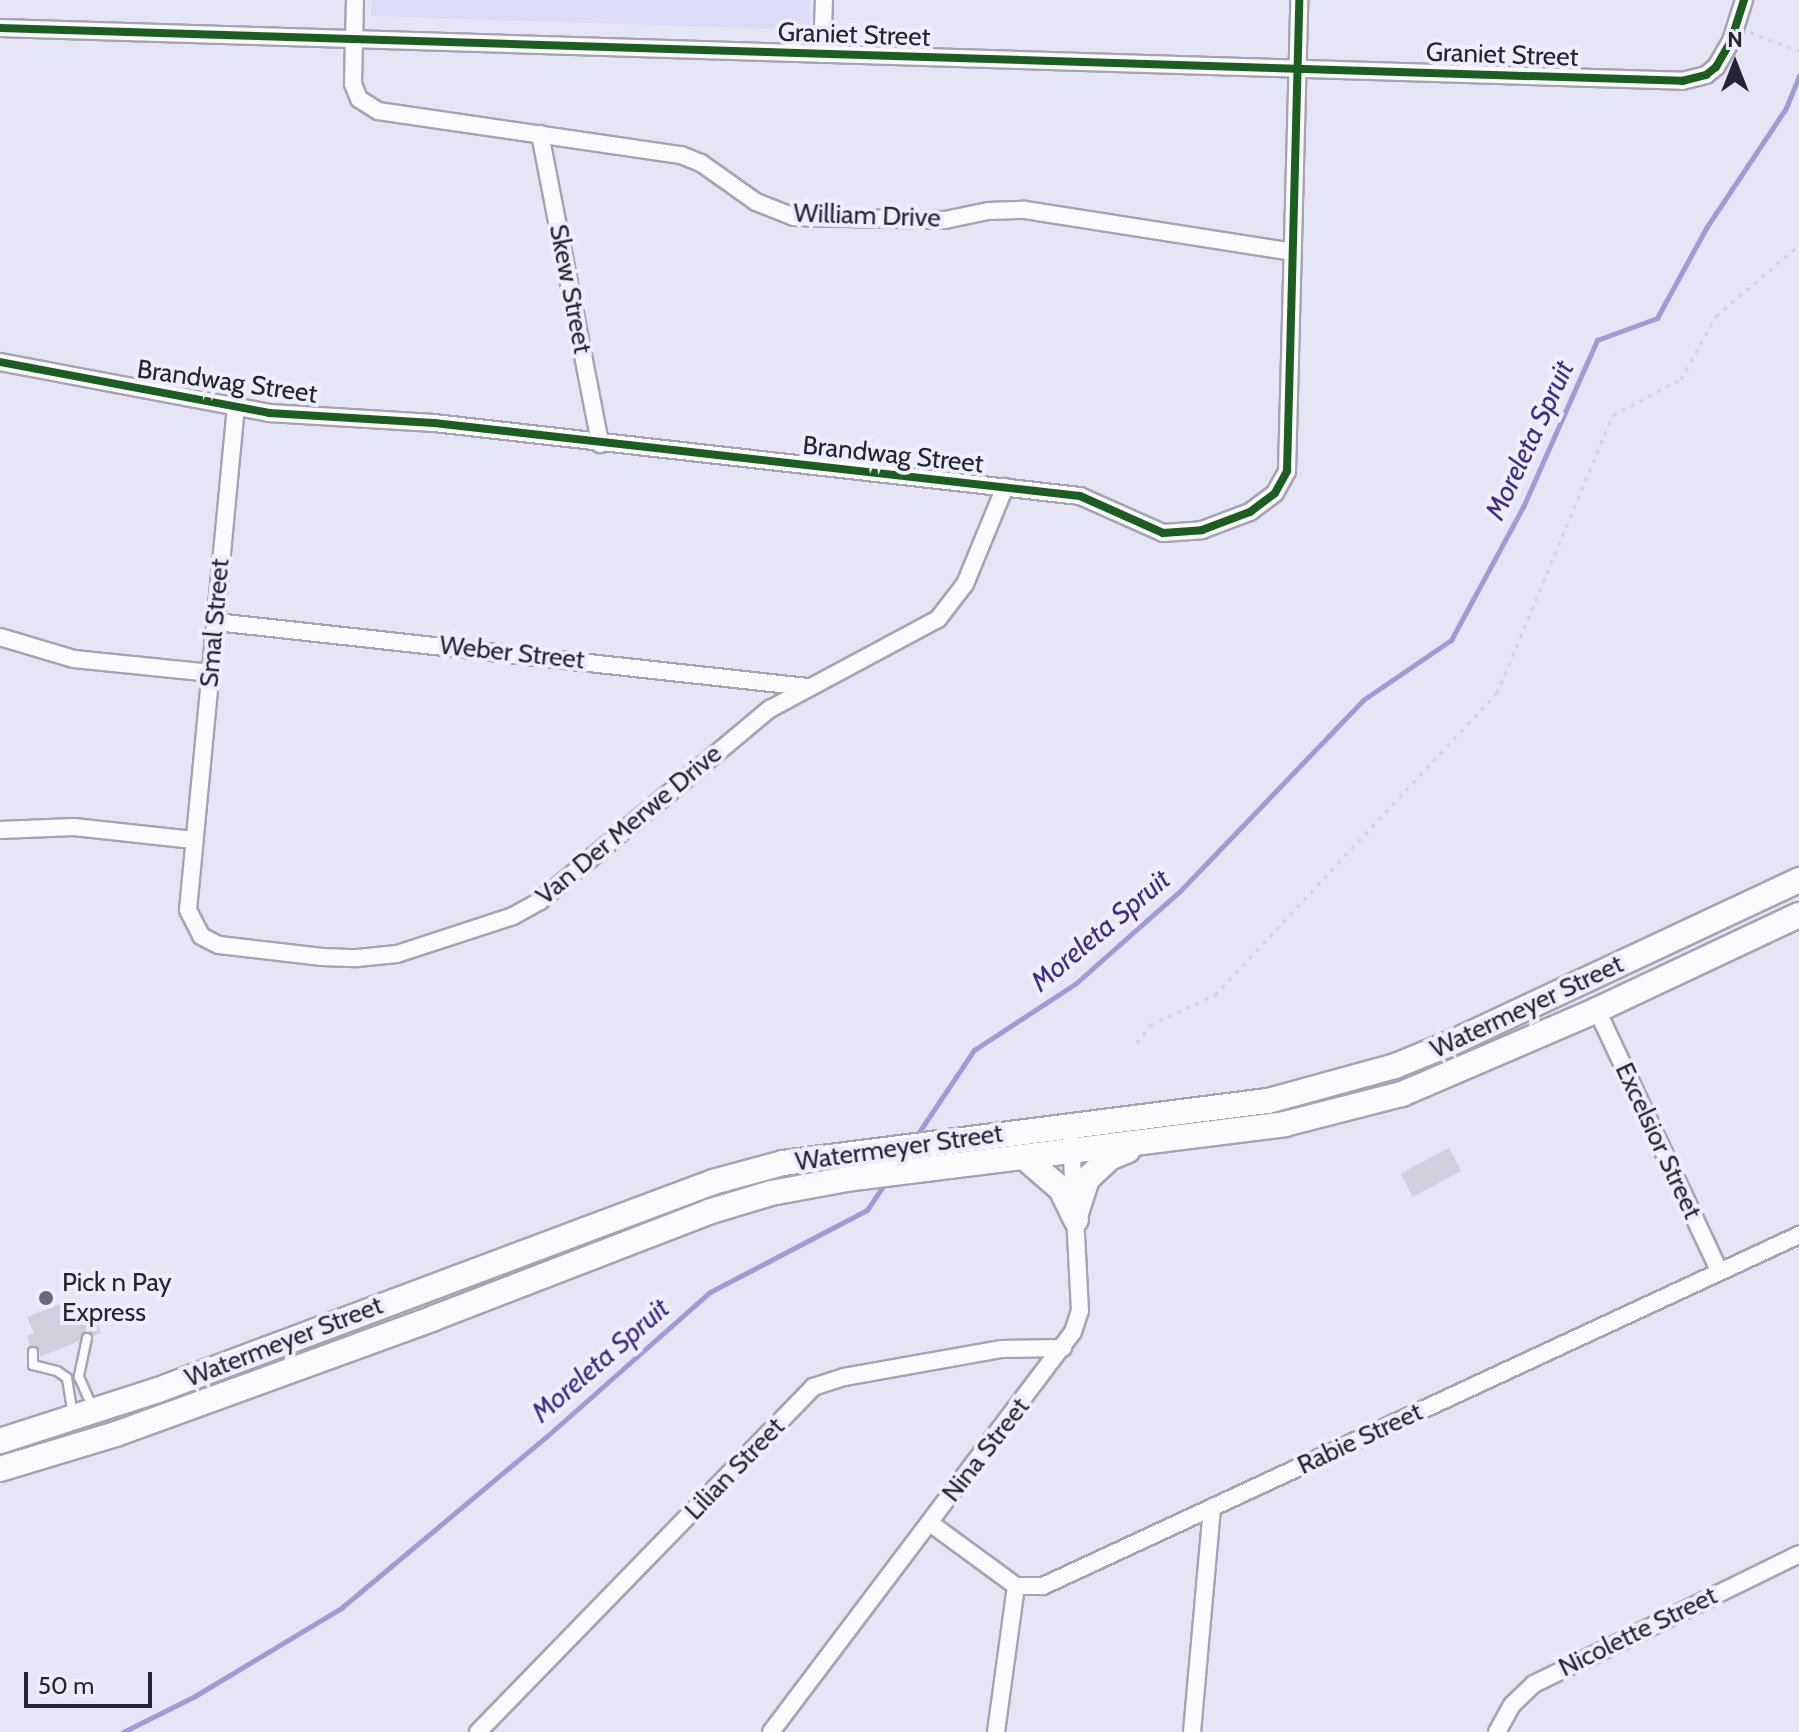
<!DOCTYPE html>
<html>
<head>
<meta charset="utf-8">
<style>
  body { margin:0 }
  #map { position:relative; width:1799px; height:1732px; overflow:hidden; background:#e5e5f6; font-family:Cabin,sans-serif }
  div>[style] { position:absolute }
  [style*='--x'] { left:calc(var(--x)*1px); top:calc(var(--y)*1px); width:calc(var(--w)*1px); rotate:calc(var(--a)*1deg) }
  .built>* { inset:0; background:#dcdbf8 }
  .stream>* { height:5px; margin:-2.5px; padding:0 2.5px; transform-origin:2.5px; border-radius:2.5px; background:#a09bd4 }
  .building>* { inset:0; background:#d1cedd; transform-origin:0 0 }
  .path>* { height:3px; margin-top:-1.5px; transform-origin:0; background:repeating-linear-gradient(90deg,#d5d4da 0 4px,transparent 0 10px) }
  .roads { filter:drop-shadow(2px 0 #a5a4b3) drop-shadow(-2px 0 #a5a4b3) drop-shadow(0 2px #a5a4b3) drop-shadow(0 -2px #a5a4b3) }
  .lane>* { height:8px; margin:-4px; padding:0 4px; transform-origin:4px; border-radius:4px; background:#fbfbfe }
  .street>* { height:16px; margin:-8px; padding:0 8px; transform-origin:8px; border-radius:8px; background:#fbfbfe }
  .secondary>* { height:24px; margin:-12px; padding:0 12px; transform-origin:12px; border-radius:12px; background:#fbfbfe }
  .cycleway>* { height:8px; margin:-4px; padding:0 4px; transform-origin:4px; border-radius:4px; background:#1b5e20 }
  .dots>* { width:22px; height:22px; translate:-50% -50%; box-sizing:border-box; border:4px solid #ededfd; border-radius:50% }
  span { translate:-50% -50%; white-space:nowrap; text-align:center; line-height:1.15; -webkit-text-stroke:8px #ededfd; paint-order:stroke }
  .street-label { font-size:26px; color:#252433 }
  .poi-label { font-size:26px; color:#252433 }
  .left { translate:0 -50%; text-align:left }
  .water-label { font-size:28px; color:#402c85; font-style:italic }
  .north { position:absolute; left:1695px; top:24px; width:80px; height:80px; -webkit-text-stroke:6px #ededfd; paint-order:stroke; rotate:0deg; font-size:22px; font-weight:700; line-height:32px; text-align:center; color:#252433 }
  .north::after { content:''; display:block; margin:auto; width:28px; height:36px; background:#252433; clip-path:polygon(50% 0,100% 100%,50% 72%,0 100%) }
  .scale { position:absolute; left:24px; top:1672px; width:128px; height:36px; box-sizing:border-box; border:4px solid #252433; border-top:0; padding-left:10px; font-size:24px; line-height:28px; white-space:nowrap; color:#252433; -webkit-text-stroke:6px #ededfd; paint-order:stroke }
</style>
</head>
<body>
<div id="map">
  <div class="built">
    <i style="clip-path:polygon(372px 0,810px 0,809px 30px,371px 16px)"></i>
  </div>
  <div class="stream">
    <i style="--x:915;--y:1138;--w:106;--a:-56.2"></i>
    <i style="--x:974;--y:1050;--w:121;--a:-33.2"></i>
    <i style="--x:1075;--y:984;--w:140;--a:-41.5"></i>
    <i style="--x:1180;--y:891;--w:265;--a:-46.2"></i>
    <i style="--x:1363;--y:700;--w:107;--a:-34.3"></i>
    <i style="--x:1451;--y:640;--w:151;--a:-61.6"></i>
    <i style="--x:1523;--y:507;--w:183;--a:-66.1"></i>
    <i style="--x:1597;--y:340;--w:64;--a:-20.1"></i>
    <i style="--x:1657;--y:318;--w:102;--a:-61.4"></i>
    <i style="--x:1706;--y:228;--w:144;--a:-56.3"></i>
    <i style="--x:1786;--y:108;--w:35;--a:-68"></i>
    <i style="--x:123;--y:1732;--w:80;--a:-26.6"></i>
    <i style="--x:195;--y:1696;--w:169;--a:-31"></i>
    <i style="--x:340;--y:1609;--w:268;--a:-39.9"></i>
    <i style="--x:546;--y:1437;--w:219;--a:-41.5"></i>
    <i style="--x:710;--y:1292;--w:177;--a:-27.6"></i>
    <i style="--x:867;--y:1210;--w:32;--a:-56"></i>
  </div>
  <div class="building">
    <i style="left:1449px;top:1148px;width:26px;height:55px;rotate:62deg"></i>
    <i style="clip-path:polygon(61px 1304px,67px 1320px,92px 1310px,101px 1333px,94px 1336px,84px 1332px,79px 1341px,40px 1357px,39px 1348px,30px 1346px,27px 1336px,34px 1333px,27px 1317px)"></i>
  </div>
  <div class="path">
    <i style="--x:1750;--y:32;--w:53;--a:21.2"></i>
    <i style="--x:1137;--y:1043;--w:22;--a:-54"></i>
    <i style="--x:1150;--y:1025;--w:72;--a:-24.8"></i>
    <i style="--x:1215;--y:995;--w:413;--a:-47"></i>
    <i style="--x:1497;--y:693;--w:301;--a:-67.4"></i>
    <i style="--x:1613;--y:415;--w:77;--a:-27.9"></i>
    <i style="--x:1681;--y:379;--w:72;--a:-60.9"></i>
    <i style="--x:1716;--y:316;--w:109;--a:-40.5"></i>
  </div>
  <div class="roads">
    <div class="lane">
      <i style="--x:87;--y:1338;--w:40;--a:102"></i>
      <i style="--x:79;--y:1377;--w:34;--a:66"></i>
      <i style="--x:33;--y:1352;--w:13;--a:90"></i>
      <i style="--x:33;--y:1365;--w:25;--a:14"></i>
      <i style="--x:57;--y:1371;--w:12;--a:35"></i>
      <i style="--x:67;--y:1378;--w:36;--a:81"></i>
    </div>
    <div class="street">
      <i style="--x:355;--y:0;--w:84;--a:91.4"></i>
      <i style="--x:353;--y:84;--w:16;--a:68"></i>
      <i style="--x:359;--y:99;--w:22;--a:32"></i>
      <i style="--x:378;--y:111;--w:306;--a:8.3"></i>
      <i style="--x:681;--y:155;--w:22;--a:22"></i>
      <i style="--x:701;--y:163;--w:67;--a:35.3"></i>
      <i style="--x:756;--y:202;--w:41;--a:21.5"></i>
      <i style="--x:794;--y:217;--w:151;--a:1.1"></i>
      <i style="--x:945;--y:220;--w:44;--a:-11.8"></i>
      <i style="--x:988;--y:211;--w:37;--a:-2"></i>
      <i style="--x:1025;--y:210;--w:270;--a:8.9"></i>
      <i style="--x:0;--y:28;--w:1683;--a:1.8"></i>
      <i style="--x:1682;--y:81;--w:25;--a:-14"></i>
      <i style="--x:1706;--y:75;--w:13;--a:-39"></i>
      <i style="--x:1716;--y:67;--w:30;--a:-60"></i>
      <i style="--x:1731;--y:41;--w:43;--a:-72.4"></i>
      <i style="--x:822;--y:54;--w:54;--a:-87.9"></i>
      <i style="--x:540;--y:134;--w:316;--a:79"></i>
      <i style="--x:0;--y:362;--w:274;--a:10.7"></i>
      <i style="--x:269;--y:413;--w:165;--a:3.5"></i>
      <i style="--x:434;--y:423;--w:650;--a:6.45"></i>
      <i style="--x:1080;--y:496;--w:91;--a:24"></i>
      <i style="--x:1163;--y:533;--w:39;--a:-4"></i>
      <i style="--x:1202;--y:530;--w:51;--a:-20.6"></i>
      <i style="--x:1250;--y:512;--w:31;--a:-37"></i>
      <i style="--x:1275;--y:493;--w:25;--a:-61"></i>
      <i style="--x:1287;--y:471;--w:471;--a:-88.5"></i>
      <i style="--x:236;--y:406;--w:506;--a:95.44"></i>
      <i style="--x:188;--y:910;--w:29;--a:63"></i>
      <i style="--x:201;--y:936;--w:20;--a:27"></i>
      <i style="--x:219;--y:945;--w:104;--a:6.6"></i>
      <i style="--x:322;--y:957;--w:35;--a:2"></i>
      <i style="--x:357;--y:958;--w:40;--a:-5.7"></i>
      <i style="--x:397;--y:954;--w:122;--a:-18.1"></i>
      <i style="--x:513;--y:916;--w:31;--a:-29"></i>
      <i style="--x:540;--y:901;--w:300;--a:-39.9"></i>
      <i style="--x:770;--y:709;--w:191;--a:-28.2"></i>
      <i style="--x:938;--y:619;--w:44;--a:-52.4"></i>
      <i style="--x:965;--y:584;--w:105;--a:-67.6"></i>
      <i style="--x:216;--y:622;--w:596;--a:6.27"></i>
      <i style="--x:0;--y:637;--w:77;--a:16.6"></i>
      <i style="--x:74;--y:659;--w:138;--a:5.8"></i>
      <i style="--x:0;--y:830;--w:74;--a:-2.3"></i>
      <i style="--x:74;--y:827;--w:120;--a:6.2"></i>
      <i style="--x:1597;--y:1010;--w:289;--a:64.9"></i>
      <i style="--x:930;--y:1523;--w:107;--a:36.2"></i>
      <i style="--x:1016;--y:1586;--w:27;--a:0"></i>
      <i style="--x:1043;--y:1586;--w:834;--a:-24.9"></i>
      <i style="--x:478;--y:1732;--w:481;--a:-45.8"></i>
      <i style="--x:813;--y:1387;--w:33;--a:-18"></i>
      <i style="--x:844;--y:1377;--w:159;--a:-10.1"></i>
      <i style="--x:1001;--y:1349;--w:62;--a:-0.9"></i>
      <i style="--x:771;--y:1732;--w:501;--a:-52.95"></i>
      <i style="--x:1073;--y:1332;--w:22;--a:-72"></i>
      <i style="--x:1080;--y:1311;--w:170;--a:-93"></i>
      <i style="--x:996;--y:1732;--w:147;--a:-82.2"></i>
      <i style="--x:1192;--y:1732;--w:225;--a:-84.9"></i>
      <i style="--x:1497;--y:1732;--w:31;--a:-61"></i>
      <i style="--x:1512;--y:1705;--w:30;--a:-44"></i>
      <i style="--x:1534;--y:1684;--w:295;--a:-26.1"></i>
    </div>
    <div class="secondary">
      <i style="--x:1025;--y:1158;--w:48;--a:40.7"></i>
      <i style="--x:1061;--y:1189;--w:34;--a:64"></i>
      <i style="--x:1076;--y:1213;--w:36;--a:-72"></i>
      <i style="--x:1087;--y:1179;--w:33;--a:-43"></i>
      <i style="--x:1111;--y:1157;--w:18;--a:-22"></i>
      <i style="--x:0;--y:1441;--w:166;--a:-17.9"></i>
      <i style="--x:158;--y:1390;--w:593;--a:-20.54"></i>
      <i style="--x:713;--y:1182;--w:73;--a:-15.2"></i>
      <i style="--x:783;--y:1163;--w:489;--a:-7.3"></i>
      <i style="--x:1268;--y:1101;--w:132;--a:-15.4"></i>
      <i style="--x:1395;--y:1066;--w:58;--a:-22.2"></i>
      <i style="--x:1449;--y:1044;--w:387;--a:-25.1"></i>
      <i style="--x:0;--y:1469;--w:121;--a:-16.8"></i>
      <i style="--x:116;--y:1434;--w:338;--a:-20"></i>
      <i style="--x:434;--y:1318;--w:294;--a:-21.1"></i>
      <i style="--x:708;--y:1212;--w:66;--a:-16.8"></i>
      <i style="--x:771;--y:1193;--w:83;--a:-10.4"></i>
      <i style="--x:853;--y:1178;--w:435;--a:-7.1"></i>
      <i style="--x:1285;--y:1124;--w:121;--a:-14.4"></i>
      <i style="--x:1402;--y:1094;--w:212;--a:-23.3"></i>
      <i style="--x:1597;--y:1010;--w:223;--a:-25.2"></i>
    </div>
  </div>
  <div class="cycleway">
    <i style="--x:0;--y:28;--w:1683;--a:1.8"></i>
    <i style="--x:1682;--y:81;--w:25;--a:-14"></i>
    <i style="--x:1706;--y:75;--w:13;--a:-39"></i>
    <i style="--x:1716;--y:67;--w:30;--a:-60"></i>
    <i style="--x:1731;--y:41;--w:43;--a:-72.4"></i>
    <i style="--x:0;--y:362;--w:274;--a:10.7"></i>
    <i style="--x:269;--y:413;--w:165;--a:3.5"></i>
    <i style="--x:434;--y:423;--w:650;--a:6.45"></i>
    <i style="--x:1080;--y:496;--w:91;--a:24"></i>
    <i style="--x:1163;--y:533;--w:39;--a:-4"></i>
    <i style="--x:1202;--y:530;--w:51;--a:-20.6"></i>
    <i style="--x:1250;--y:512;--w:31;--a:-37"></i>
    <i style="--x:1275;--y:493;--w:25;--a:-61"></i>
    <i style="--x:1287;--y:471;--w:471;--a:-88.5"></i>
  </div>
  <div class="dots">
    <i style="left:46px;top:1298px;background:#686877"></i>
  </div>
  <div class="street-label">
    <span style="left:854px;top:35px;rotate:2deg">Graniet Street</span>
    <span style="left:1502px;top:55px;rotate:2deg">Graniet Street</span>
    <span style="left:867px;top:216px;rotate:2deg">William Drive</span>
    <span style="left:570px;top:289px;rotate:79deg">Skew Street</span>
    <span style="left:227px;top:382px;rotate:8deg">Brandwag Street</span>
    <span style="left:893px;top:455px;rotate:6deg">Brandwag Street</span>
    <span style="left:215px;top:623px;rotate:-85deg">Smal Street</span>
    <span style="left:512px;top:653px;rotate:6deg">Weber Street</span>
    <span style="left:629px;top:825px;rotate:-40deg">Van Der Merwe Drive</span>
    <span style="left:1527px;top:1007px;rotate:-25deg">Watermeyer Street</span>
    <span style="left:1658px;top:1141px;rotate:65deg">Excelsior Street</span>
    <span style="left:899px;top:1148px;rotate:-8deg">Watermeyer Street</span>
    <span style="left:284px;top:1342px;rotate:-21deg">Watermeyer Street</span>
    <span style="left:1360px;top:1439px;rotate:-25deg">Rabie Street</span>
    <span style="left:986px;top:1450px;rotate:-52deg">Nina Street</span>
    <span style="left:735px;top:1469px;rotate:-46deg">Lilian Street</span>
    <span style="left:1638px;top:1632px;rotate:-26deg">Nicolette Street</span>
  </div>
  <div class="poi-label">
    <span class="left" style="left:62px;top:1298px">Pick n Pay<br>Express</span>
  </div>
  <div class="water-label">
    <span style="left:1529px;top:440px;rotate:-65deg">Moreleta Spruit</span>
    <span style="left:1100px;top:930px;rotate:-40deg">Moreleta Spruit</span>
    <span style="left:600px;top:1360px;rotate:-41deg">Moreleta Spruit</span>
  </div>
  <div class="north">N</div>
  <div class="scale">50 m</div>
</div>
</body>
</html>
